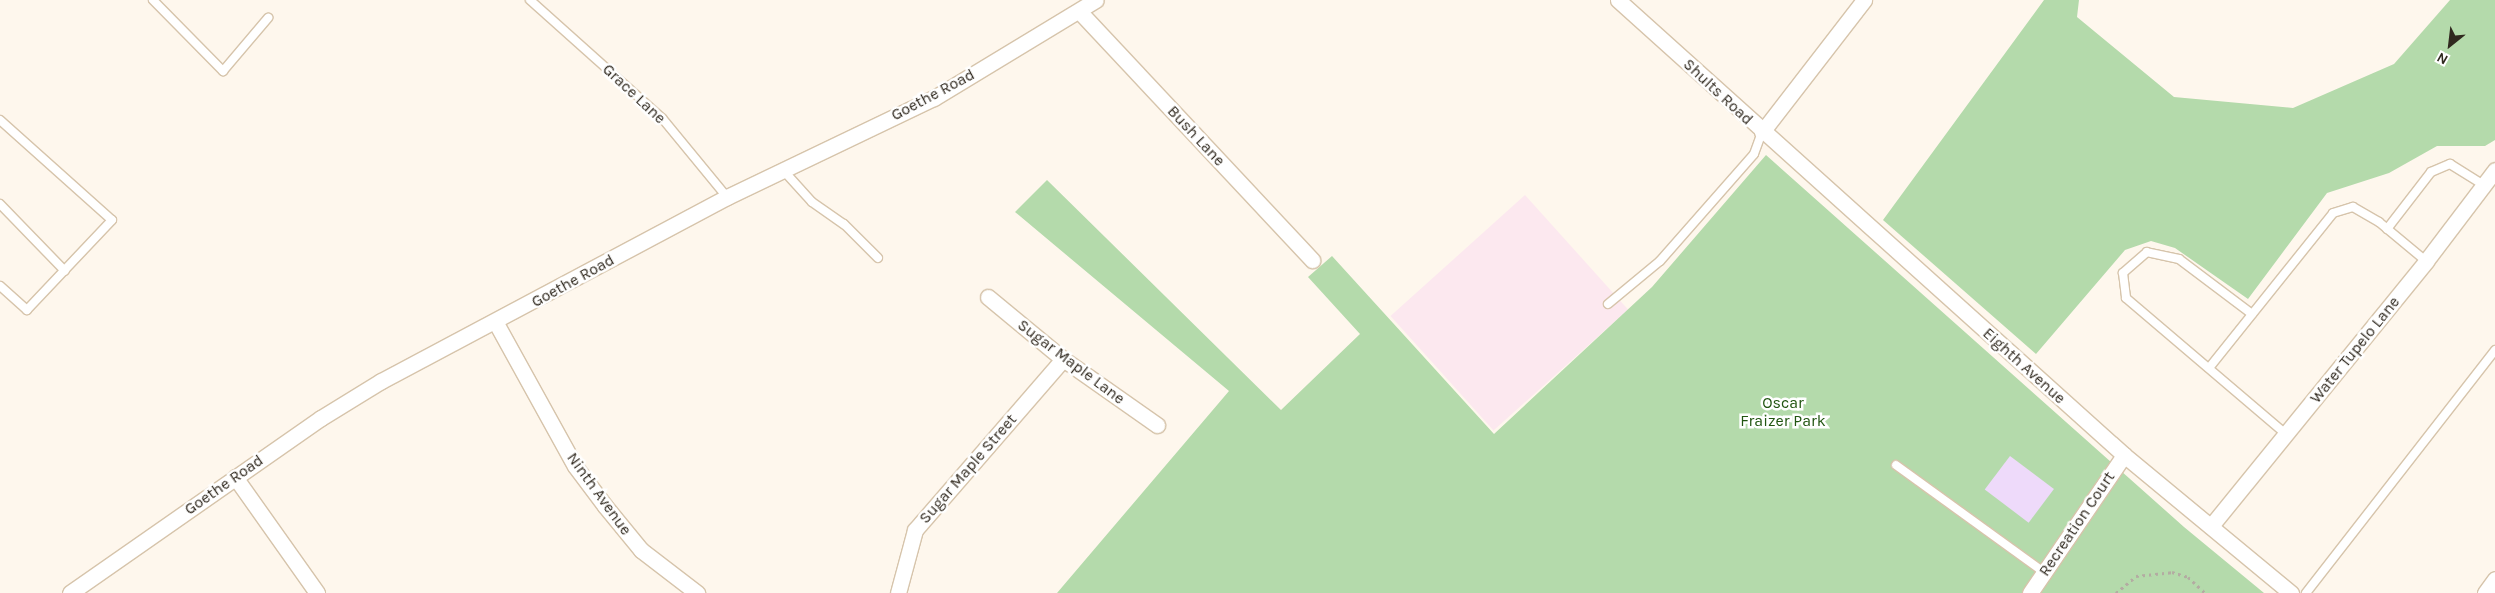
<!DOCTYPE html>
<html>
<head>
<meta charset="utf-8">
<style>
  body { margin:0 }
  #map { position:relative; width:2495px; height:593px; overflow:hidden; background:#fef7ed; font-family:Karla,sans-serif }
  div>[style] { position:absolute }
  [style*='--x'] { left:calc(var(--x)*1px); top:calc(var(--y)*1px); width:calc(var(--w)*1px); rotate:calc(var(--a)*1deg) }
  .industrial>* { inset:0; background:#fce8ef; transform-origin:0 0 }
  .green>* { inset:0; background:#b4daab }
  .building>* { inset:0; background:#eedafa; transform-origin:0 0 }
  .path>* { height:3px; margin-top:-1.5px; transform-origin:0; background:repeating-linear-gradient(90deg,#b3aca2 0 2.5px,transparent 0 6.5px) }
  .roads { filter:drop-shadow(1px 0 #d6c4ab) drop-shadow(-1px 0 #d6c4ab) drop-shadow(0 1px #d6c4ab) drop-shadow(0 -1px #d6c4ab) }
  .lane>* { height:8px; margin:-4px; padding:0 4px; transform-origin:4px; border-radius:4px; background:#fff }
  .street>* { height:15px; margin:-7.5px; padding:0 7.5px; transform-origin:7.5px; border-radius:7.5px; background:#fff }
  span { translate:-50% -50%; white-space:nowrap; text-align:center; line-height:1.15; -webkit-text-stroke:5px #fff; paint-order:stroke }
  .street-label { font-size:16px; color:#30291f }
  .park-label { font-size:16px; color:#215511 }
  .north { position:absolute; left:2425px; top:20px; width:50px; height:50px; -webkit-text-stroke:4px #fff; paint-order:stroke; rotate:209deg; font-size:14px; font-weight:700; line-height:20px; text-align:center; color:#30291f }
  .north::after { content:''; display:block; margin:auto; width:18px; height:22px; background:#30291f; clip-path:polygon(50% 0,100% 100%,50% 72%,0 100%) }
</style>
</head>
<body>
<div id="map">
  <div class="industrial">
    <i style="left:1525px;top:195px;width:154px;height:181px;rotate:48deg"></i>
  </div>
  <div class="green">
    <i style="clip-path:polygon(2044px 0,2079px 0,2077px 17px,2174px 97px,2293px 108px,2394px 64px,2450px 0,2495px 0,2495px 140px,2485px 146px,2437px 146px,2389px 173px,2327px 193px,2248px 299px,2175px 248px,2151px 241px,2125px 250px,2036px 354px,1883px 220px)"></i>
    <i style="clip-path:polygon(1766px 155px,2184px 527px,2264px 593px,1057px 593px,1229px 391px,1015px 212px,1047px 180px,1281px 410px,1360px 334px,1308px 277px,1332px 256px,1494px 434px,1652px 287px)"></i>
  </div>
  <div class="building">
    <i style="left:2010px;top:456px;width:55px;height:42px;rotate:37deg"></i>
  </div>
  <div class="path">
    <i style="--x:2116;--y:593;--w:26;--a:-40"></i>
    <i style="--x:2136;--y:576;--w:36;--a:-6"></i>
    <i style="--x:2172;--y:572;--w:17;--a:17"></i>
    <i style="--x:2188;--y:577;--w:23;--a:43"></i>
  </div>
  <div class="roads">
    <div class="lane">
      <i style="--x:153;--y:0;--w:100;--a:45.4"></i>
      <i style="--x:223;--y:71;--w:70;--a:-49.7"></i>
      <i style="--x:530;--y:0;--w:177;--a:41.8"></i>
      <i style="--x:662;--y:118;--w:102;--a:50.6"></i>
      <i style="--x:0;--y:120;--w:150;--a:41.8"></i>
      <i style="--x:112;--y:220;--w:124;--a:133.4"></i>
      <i style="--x:27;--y:310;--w:36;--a:-138"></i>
      <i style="--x:783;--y:170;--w:43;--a:47.8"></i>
      <i style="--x:812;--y:202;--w:39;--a:35"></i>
      <i style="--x:844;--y:224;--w:48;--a:45"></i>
      <i style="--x:0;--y:204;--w:93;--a:45.9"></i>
      <i style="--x:2387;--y:229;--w:72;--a:-52.3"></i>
      <i style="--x:2431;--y:172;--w:21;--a:-23"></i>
      <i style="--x:2450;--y:164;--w:39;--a:32"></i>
      <i style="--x:1608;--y:304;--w:67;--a:-39.6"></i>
      <i style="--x:1660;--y:261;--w:142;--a:-48.7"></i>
      <i style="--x:1754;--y:154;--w:23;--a:-70"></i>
      <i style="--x:2252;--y:314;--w:91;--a:-143"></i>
      <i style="--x:2179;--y:259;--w:33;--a:-168"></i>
      <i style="--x:2147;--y:252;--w:32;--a:139"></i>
      <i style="--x:2123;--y:273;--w:25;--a:83"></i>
      <i style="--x:2126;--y:298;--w:211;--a:40.4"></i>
      <i style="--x:2209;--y:368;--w:198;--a:-51.3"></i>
      <i style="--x:2333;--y:213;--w:21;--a:-17"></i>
      <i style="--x:2353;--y:207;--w:30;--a:30"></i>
      <i style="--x:2379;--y:222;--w:61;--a:39.7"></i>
      <i style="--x:1896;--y:465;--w:183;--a:35.9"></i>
      <i style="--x:2306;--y:593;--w:308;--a:-52.1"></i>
    </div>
    <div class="street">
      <i style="--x:1618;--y:0;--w:680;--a:41.96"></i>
      <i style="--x:2124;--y:455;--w:217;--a:39.6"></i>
      <i style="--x:1080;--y:12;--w:340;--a:46.9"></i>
      <i style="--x:1762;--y:132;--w:167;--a:-52.3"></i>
      <i style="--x:988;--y:297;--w:97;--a:39.6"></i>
      <i style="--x:1063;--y:359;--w:115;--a:35.1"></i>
      <i style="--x:496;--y:323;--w:163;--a:61.1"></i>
      <i style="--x:575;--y:466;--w:50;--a:53.1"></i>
      <i style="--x:605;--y:506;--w:57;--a:50.7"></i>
      <i style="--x:641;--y:550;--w:71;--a:37.5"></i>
      <i style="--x:235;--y:477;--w:142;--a:54.7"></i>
      <i style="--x:2211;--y:526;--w:341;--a:-50.9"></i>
      <i style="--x:2426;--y:261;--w:114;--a:-52.8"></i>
      <i style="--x:70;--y:593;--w:306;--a:-34.9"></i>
      <i style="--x:321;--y:418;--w:70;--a:-31.7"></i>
      <i style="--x:381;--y:381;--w:392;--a:-28"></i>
      <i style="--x:727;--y:197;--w:229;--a:-25.6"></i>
      <i style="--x:934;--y:98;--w:189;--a:-31.2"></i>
      <i style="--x:898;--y:593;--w:65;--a:-74.9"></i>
      <i style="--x:915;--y:530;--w:226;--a:-49.1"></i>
      <i style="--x:2030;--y:593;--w:167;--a:-55.7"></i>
      <i style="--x:2485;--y:593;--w:17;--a:-54"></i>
    </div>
  </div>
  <div class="street-label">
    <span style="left:1718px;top:92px;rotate:43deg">Shults Road</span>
    <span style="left:634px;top:94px;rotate:43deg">Grace Lane</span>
    <span style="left:933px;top:95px;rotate:-28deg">Goethe Road</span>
    <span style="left:1196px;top:136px;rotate:47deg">Bush Lane</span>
    <span style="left:573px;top:281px;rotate:-29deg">Goethe Road</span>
    <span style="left:2355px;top:350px;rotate:-51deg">Water Tupelo Lane</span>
    <span style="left:1071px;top:362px;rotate:37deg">Sugar Maple Lane</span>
    <span style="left:2024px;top:366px;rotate:42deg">Eighth Avenue</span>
    <span style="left:968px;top:469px;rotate:-49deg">Sugar Maple Street</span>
    <span style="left:224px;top:485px;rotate:-35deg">Goethe Road</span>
    <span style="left:599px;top:494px;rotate:54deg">Ninth Avenue</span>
    <span style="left:2077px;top:524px;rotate:-56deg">Recreation Court</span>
  </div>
  <div class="park-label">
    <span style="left:1783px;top:412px">Oscar<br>Fraizer Park</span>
  </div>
  <div class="north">N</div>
</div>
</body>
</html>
